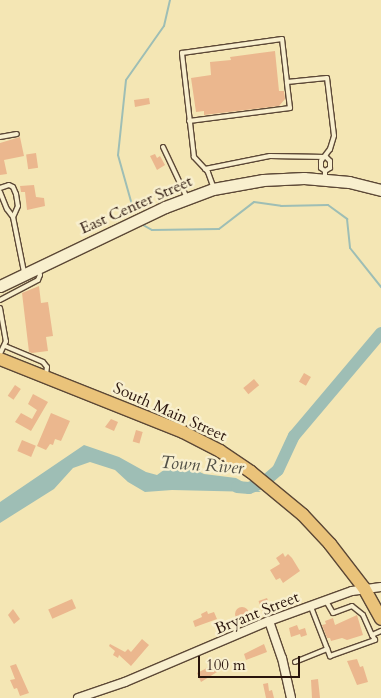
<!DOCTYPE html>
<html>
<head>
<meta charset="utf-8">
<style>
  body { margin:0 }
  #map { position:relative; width:381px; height:698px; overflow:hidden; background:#f4e6b4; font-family:Cardo,serif }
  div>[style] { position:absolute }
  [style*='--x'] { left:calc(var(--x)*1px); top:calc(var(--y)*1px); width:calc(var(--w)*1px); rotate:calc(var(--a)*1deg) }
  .water>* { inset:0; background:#9ebeb5 }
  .stream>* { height:2px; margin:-1px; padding:0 1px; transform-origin:1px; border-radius:1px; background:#9ebeb5 }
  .river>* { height:12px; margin:-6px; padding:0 6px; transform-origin:6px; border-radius:6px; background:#9ebeb5 }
  .building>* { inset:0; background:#ebb78e; transform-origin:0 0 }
  .round { border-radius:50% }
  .roads { filter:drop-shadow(1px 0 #5c4836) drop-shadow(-1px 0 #5c4836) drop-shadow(0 1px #5c4836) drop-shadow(0 -1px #5c4836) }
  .service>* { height:4px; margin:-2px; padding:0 2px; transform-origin:2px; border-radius:2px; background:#f8efce }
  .minor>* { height:8px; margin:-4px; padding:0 4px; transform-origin:4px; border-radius:4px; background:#f8efce }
  .secondary>* { height:11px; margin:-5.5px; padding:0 5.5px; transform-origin:5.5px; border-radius:5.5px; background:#f8efce }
  .primary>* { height:12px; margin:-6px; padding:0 6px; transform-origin:6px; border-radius:6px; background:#eac37a }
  span { translate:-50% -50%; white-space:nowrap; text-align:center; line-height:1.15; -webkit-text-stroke:5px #f8efce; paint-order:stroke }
  .street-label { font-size:16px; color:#29140c }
  .water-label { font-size:18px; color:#525047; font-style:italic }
  .scale { position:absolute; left:198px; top:656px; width:102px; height:22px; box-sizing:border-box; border:2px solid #29140c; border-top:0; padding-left:6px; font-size:15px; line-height:18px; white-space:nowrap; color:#29140c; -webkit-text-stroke:4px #f8efce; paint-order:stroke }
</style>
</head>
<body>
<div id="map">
  <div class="water">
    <i style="clip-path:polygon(84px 445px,119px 457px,146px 472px,157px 475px,172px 464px,181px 463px,204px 474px,236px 478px,261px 492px,172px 490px,145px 492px,128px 482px,115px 470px,90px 462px,73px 468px,54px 489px,0 523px,0 502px)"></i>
  </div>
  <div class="stream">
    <i style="--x:134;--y:212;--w:59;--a:-105.7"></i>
    <i style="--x:118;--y:155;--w:75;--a:-83.9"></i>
    <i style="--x:126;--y:80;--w:66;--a:-54.9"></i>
    <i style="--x:164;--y:26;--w:27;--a:-77"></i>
    <i style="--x:143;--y:225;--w:10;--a:29"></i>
    <i style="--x:152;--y:230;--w:67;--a:-0.9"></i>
    <i style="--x:219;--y:229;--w:44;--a:-37.6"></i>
    <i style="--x:254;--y:202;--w:27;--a:8"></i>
    <i style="--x:281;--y:206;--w:47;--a:-1.2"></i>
    <i style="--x:328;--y:205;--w:24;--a:36"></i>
    <i style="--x:347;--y:219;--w:29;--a:84"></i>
    <i style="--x:350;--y:248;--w:50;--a:51.5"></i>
  </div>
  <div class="river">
    <i style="--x:237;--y:487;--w:12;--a:5"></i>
    <i style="--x:249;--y:488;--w:16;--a:-22"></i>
    <i style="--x:264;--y:482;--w:18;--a:-41"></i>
    <i style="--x:278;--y:470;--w:38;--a:-65"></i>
    <i style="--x:294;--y:436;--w:135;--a:-49.8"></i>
  </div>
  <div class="building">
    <i style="clip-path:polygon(275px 51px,279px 91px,284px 91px,285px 99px,279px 106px,204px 115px,204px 111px,196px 112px,191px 78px,211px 75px,210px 62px,231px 60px,230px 57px)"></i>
    <i style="clip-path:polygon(149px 98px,150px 104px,135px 107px,134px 100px)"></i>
    <i style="clip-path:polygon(20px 137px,24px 156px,4px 160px,7px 174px,0 175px,0 143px)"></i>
    <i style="left:36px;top:153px;width:15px;height:10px;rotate:82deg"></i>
    <i style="clip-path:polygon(155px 154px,157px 158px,160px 156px,165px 165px,157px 170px,150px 156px)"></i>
    <i style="clip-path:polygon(34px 185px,36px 197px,44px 198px,45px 206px,27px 210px,25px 192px,21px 192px,20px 186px)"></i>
    <i style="clip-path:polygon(39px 286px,41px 303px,48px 302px,53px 336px,46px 337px,48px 351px,32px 353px,29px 352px,22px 293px)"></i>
    <i style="left:304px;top:373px;width:8px;height:10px;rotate:30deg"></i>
    <i style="left:254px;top:379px;width:8px;height:14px;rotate:50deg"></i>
    <i style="left:15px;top:385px;width:7px;height:13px;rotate:34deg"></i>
    <i style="clip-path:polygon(33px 394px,48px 402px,31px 431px,15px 422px,21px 413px,32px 419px,37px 410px,28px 404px)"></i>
    <i style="clip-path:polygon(51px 413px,70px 421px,61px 441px,55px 439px,53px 445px,50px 444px,46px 450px,37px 446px)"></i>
    <i style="clip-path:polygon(111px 419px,118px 422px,114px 431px,105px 427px)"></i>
    <i style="left:136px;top:430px;width:7px;height:12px;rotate:16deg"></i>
    <i style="left:22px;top:440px;width:15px;height:12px;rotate:23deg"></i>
    <i style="clip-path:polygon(283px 553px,285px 557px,288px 554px,292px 558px,300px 571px,283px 583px,280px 578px,276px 580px,270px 570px,280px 564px,276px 558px)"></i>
    <i style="left:267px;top:598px;width:12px;height:9px;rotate:70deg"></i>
    <i style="left:72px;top:599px;width:10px;height:26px;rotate:66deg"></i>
    <i class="round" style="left:235px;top:607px;width:14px;height:14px"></i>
    <i style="clip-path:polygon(13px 609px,20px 619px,14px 624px,8px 615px)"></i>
    <i style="clip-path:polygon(207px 611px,208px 614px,214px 612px,217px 619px,195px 627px,193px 621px,202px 617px,201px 614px)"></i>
    <i style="clip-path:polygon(357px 615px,363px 635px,347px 640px,342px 638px,331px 641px,330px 638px,327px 638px,322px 625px,326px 624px,325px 621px,333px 618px,335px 625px)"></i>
    <i style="clip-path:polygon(297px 625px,299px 630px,305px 628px,307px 635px,301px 637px,300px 634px,291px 637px,289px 628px)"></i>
    <i style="clip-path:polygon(142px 639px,149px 645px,131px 666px,119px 655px,118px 658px,113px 655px,115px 651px,109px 646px,110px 644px,125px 652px,128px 649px,131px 652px)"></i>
    <i style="clip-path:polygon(264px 644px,267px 652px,246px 660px,244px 654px)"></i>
    <i style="clip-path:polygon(357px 659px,360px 667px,363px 666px,368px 682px,357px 685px,347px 661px)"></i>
    <i style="clip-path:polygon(16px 664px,29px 693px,20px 696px,17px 688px,14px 689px,10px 680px,15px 679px,10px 666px)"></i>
    <i style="clip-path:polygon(213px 665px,217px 672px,201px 682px,197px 673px)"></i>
    <i style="clip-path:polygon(318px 679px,320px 698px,312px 698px,311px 680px)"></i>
    <i style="clip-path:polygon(268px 683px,269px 691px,272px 690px,274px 698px,266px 698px,263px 684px)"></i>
  </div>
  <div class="roads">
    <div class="service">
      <i style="--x:189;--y:121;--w:102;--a:-7.3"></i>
      <i style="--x:290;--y:108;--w:26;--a:-97"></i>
      <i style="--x:0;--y:137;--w:17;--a:-10"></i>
      <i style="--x:163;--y:147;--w:56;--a:64.8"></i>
      <i style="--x:205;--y:169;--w:66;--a:-11.3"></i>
      <i style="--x:270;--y:156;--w:56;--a:1"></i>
      <i style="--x:325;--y:171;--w:6;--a:-31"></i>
      <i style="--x:330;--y:168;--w:7;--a:-90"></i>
      <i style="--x:330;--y:161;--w:6;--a:-135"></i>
      <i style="--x:213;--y:186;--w:15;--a:-110"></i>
      <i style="--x:208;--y:172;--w:21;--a:-133"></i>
      <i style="--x:194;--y:157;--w:105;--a:-96.6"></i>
      <i style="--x:182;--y:53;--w:101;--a:-8"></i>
      <i style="--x:282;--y:39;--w:43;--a:83.4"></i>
      <i style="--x:287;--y:82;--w:40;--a:-5.7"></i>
      <i style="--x:327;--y:78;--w:58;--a:83.1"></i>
      <i style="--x:334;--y:136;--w:14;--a:107"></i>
      <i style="--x:330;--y:149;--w:15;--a:127"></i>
      <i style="--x:321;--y:161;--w:7;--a:90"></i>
      <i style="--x:321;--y:168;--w:5;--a:37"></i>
      <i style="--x:325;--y:171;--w:6;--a:90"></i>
      <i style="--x:0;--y:188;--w:9;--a:-18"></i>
      <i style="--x:9;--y:185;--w:4;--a:27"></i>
      <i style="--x:13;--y:187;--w:8;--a:67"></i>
      <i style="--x:16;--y:194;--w:12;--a:81"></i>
      <i style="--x:18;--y:206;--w:12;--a:114"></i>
      <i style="--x:0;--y:192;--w:18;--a:68"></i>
      <i style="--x:7;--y:209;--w:10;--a:53"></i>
      <i style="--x:13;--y:217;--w:56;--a:78.7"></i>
      <i style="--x:0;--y:300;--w:43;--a:-27.8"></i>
      <i style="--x:38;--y:280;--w:5;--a:-68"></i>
      <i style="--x:40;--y:275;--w:6;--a:-99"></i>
      <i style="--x:0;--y:308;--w:34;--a:80"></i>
      <i style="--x:6;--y:341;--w:14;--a:115"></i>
      <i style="--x:5;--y:346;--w:41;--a:22.8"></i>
      <i style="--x:43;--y:362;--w:6;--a:51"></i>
      <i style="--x:47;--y:367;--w:7;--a:98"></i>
      <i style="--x:326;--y:601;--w:14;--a:60"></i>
      <i style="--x:333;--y:613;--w:20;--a:-20"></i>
      <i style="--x:352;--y:606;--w:14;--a:39"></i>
      <i style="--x:363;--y:615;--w:22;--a:66"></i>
      <i style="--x:311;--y:607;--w:53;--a:68.8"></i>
      <i style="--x:330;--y:656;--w:48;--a:-19.6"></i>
      <i style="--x:375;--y:640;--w:6;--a:-121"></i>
      <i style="--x:372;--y:635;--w:10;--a:-24"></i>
      <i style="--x:295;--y:662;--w:35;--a:-22"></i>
    </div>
    <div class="minor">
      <i style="--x:269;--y:621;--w:39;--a:71"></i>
      <i style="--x:282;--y:658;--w:41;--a:77.3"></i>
      <i style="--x:78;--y:698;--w:50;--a:-18.8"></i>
      <i style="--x:125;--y:682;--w:156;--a:-23"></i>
      <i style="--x:269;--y:621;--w:88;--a:-19.9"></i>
      <i style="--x:352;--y:591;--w:29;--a:-8"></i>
    </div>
    <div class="secondary">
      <i style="--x:0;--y:286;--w:183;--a:-25.6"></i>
      <i style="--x:165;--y:207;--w:51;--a:-20.6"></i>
      <i style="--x:213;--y:189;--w:51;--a:-10.2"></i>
      <i style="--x:263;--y:180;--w:41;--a:-2.8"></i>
      <i style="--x:304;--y:178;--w:45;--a:5.1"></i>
      <i style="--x:349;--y:182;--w:33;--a:14"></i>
    </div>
    <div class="primary">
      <i style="--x:0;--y:359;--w:197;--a:21.7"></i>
      <i style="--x:183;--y:432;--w:42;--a:27.2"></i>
      <i style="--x:220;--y:451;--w:37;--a:34"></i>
      <i style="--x:251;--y:472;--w:67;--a:39.6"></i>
      <i style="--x:303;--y:515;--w:40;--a:47"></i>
      <i style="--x:330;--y:544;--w:56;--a:52.3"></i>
      <i style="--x:364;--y:588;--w:35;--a:61"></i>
    </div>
  </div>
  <div class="street-label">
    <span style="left:136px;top:205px;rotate:-24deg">East Center Street</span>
    <span style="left:170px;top:412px;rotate:24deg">South Main Street</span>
    <span style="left:257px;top:613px;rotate:-22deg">Bryant Street</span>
  </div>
  <div class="water-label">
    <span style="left:202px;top:466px;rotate:4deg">Town River</span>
  </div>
  <div class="scale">100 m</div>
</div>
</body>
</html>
